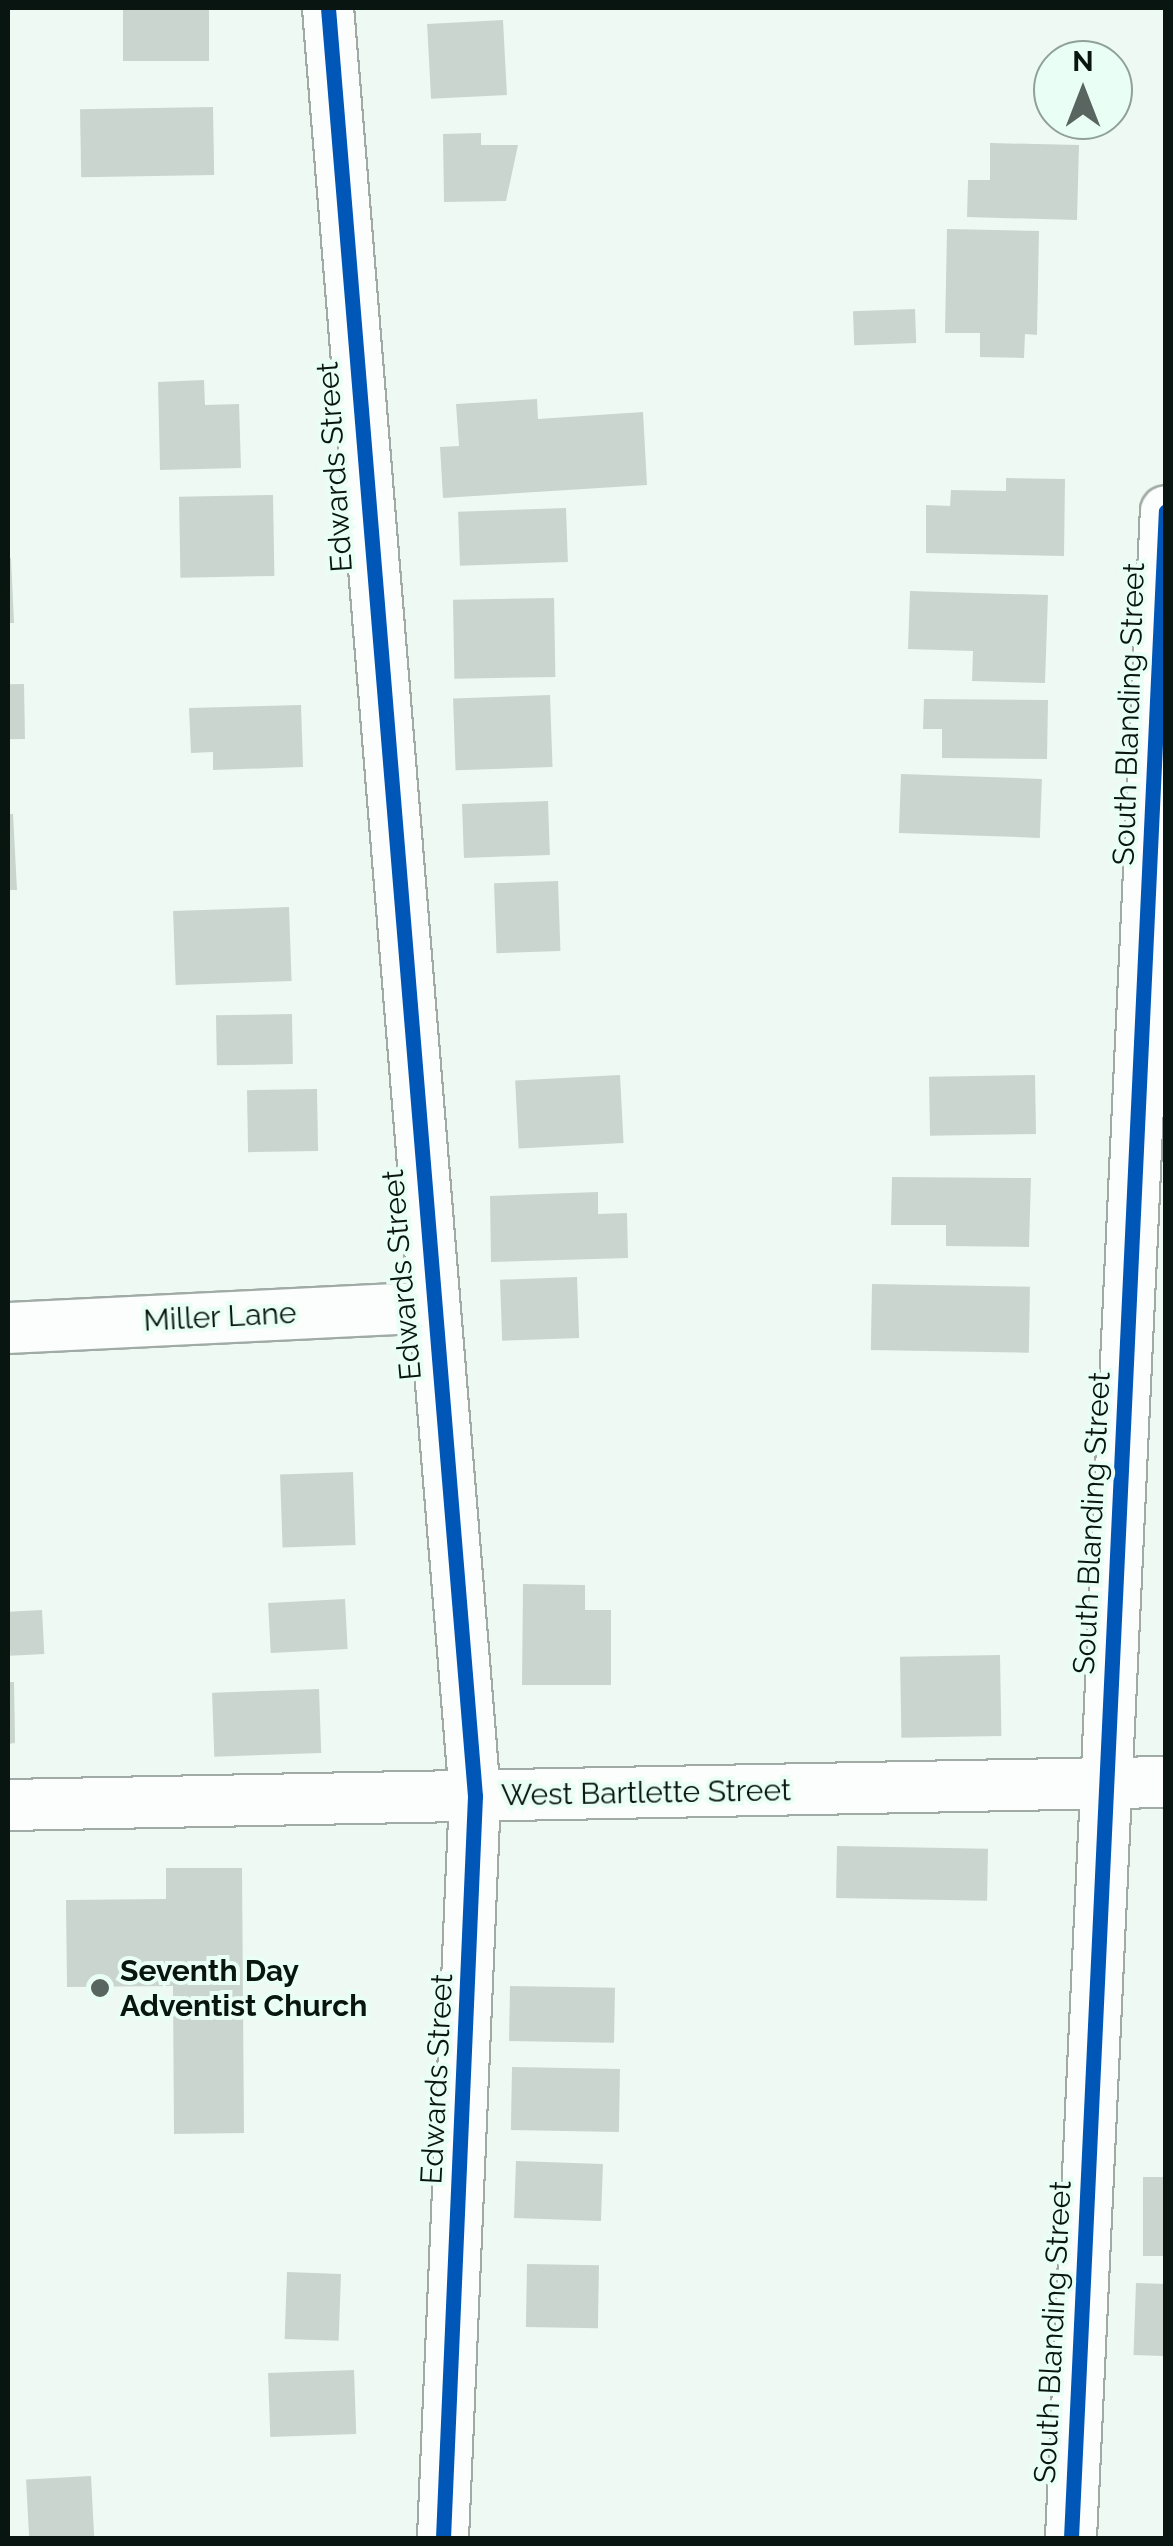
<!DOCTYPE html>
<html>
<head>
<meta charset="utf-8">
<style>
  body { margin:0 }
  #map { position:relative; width:1173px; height:2546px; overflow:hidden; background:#eef9f4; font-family:Raleway,sans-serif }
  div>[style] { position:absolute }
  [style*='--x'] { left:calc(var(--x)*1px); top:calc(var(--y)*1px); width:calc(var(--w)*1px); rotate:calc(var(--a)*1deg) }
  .building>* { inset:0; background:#cad5d0; transform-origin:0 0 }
  .roads { filter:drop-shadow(2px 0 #a0aba6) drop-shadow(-2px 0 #a0aba6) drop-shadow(0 2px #a0aba6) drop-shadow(0 -2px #a0aba6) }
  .minor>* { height:50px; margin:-25px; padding:0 25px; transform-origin:25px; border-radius:25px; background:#fcfefd }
  .cycleway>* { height:15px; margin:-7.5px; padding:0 7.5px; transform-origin:7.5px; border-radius:7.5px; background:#0057b8 }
  .dots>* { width:28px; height:28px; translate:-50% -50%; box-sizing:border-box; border:5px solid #e9fef4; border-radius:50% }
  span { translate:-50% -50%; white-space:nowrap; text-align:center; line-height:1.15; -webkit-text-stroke:8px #e9fef4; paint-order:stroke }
  .street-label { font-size:30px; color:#091510 }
  .poi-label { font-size:30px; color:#091510; font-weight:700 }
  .left { translate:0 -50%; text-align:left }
  .frame { position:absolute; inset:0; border:10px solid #091510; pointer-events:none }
  .north { position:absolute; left:1033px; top:40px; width:100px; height:100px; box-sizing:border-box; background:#e9fef4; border:2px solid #8fa199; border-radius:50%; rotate:0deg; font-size:28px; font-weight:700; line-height:40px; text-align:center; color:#091510 }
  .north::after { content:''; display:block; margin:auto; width:35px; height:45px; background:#596560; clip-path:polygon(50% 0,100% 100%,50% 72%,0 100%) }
</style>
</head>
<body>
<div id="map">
  <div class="building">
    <i style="left:123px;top:8px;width:86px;height:53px"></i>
    <i style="left:503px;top:20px;width:75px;height:76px;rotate:87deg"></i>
    <i style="left:213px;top:107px;width:68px;height:133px;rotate:89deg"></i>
    <i style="clip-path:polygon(481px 133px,481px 145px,518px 145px,506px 201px,444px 202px,443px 134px)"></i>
    <i style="clip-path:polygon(990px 143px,1079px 145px,1077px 220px,967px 217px,968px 180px,990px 180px)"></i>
    <i style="clip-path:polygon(947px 229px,1039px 231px,1037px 335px,1025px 334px,1024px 358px,980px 357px,980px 333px,945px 333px)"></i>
    <i style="left:915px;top:309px;width:34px;height:62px;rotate:88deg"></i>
    <i style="clip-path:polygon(204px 380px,205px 405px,239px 404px,241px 468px,160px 470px,158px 382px)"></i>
    <i style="clip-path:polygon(537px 399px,538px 419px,643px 412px,647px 485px,443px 498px,440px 447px,459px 446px,456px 404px)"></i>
    <i style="clip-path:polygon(1006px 478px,1065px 479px,1064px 556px,926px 553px,926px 505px,950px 506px,951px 490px,1006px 491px)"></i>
    <i style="left:273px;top:495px;width:81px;height:94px;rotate:89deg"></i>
    <i style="left:566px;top:508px;width:54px;height:108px;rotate:88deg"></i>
    <i style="clip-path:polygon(8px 558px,11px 558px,14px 623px,8px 623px)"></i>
    <i style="clip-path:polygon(910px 591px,1048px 595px,1045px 683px,972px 681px,973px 651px,908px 649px)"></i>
    <i style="left:554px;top:598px;width:79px;height:101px;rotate:89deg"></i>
    <i style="left:24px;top:684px;width:55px;height:16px;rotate:89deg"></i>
    <i style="left:550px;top:695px;width:72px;height:97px;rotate:88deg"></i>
    <i style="clip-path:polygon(924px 699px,1048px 700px,1047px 759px,942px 758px,942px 729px,923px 729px)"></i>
    <i style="clip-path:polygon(301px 705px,303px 767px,213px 770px,213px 752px,191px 753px,189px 708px)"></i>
    <i style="left:901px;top:774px;width:141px;height:59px;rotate:2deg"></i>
    <i style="left:548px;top:801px;width:54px;height:86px;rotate:88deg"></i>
    <i style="clip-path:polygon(8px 814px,13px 814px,17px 890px,8px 890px)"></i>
    <i style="left:558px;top:881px;width:70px;height:64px;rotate:88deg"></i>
    <i style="left:289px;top:907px;width:74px;height:116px;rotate:88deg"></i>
    <i style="left:292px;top:1014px;width:50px;height:76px;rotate:89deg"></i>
    <i style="left:620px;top:1075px;width:68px;height:105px;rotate:87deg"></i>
    <i style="left:1035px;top:1075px;width:59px;height:106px;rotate:89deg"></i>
    <i style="left:317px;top:1089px;width:62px;height:70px;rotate:89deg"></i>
    <i style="clip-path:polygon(892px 1177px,1031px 1178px,1029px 1247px,946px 1246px,946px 1225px,891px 1225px)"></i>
    <i style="clip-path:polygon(598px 1192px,598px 1214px,627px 1213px,628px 1258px,491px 1262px,490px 1196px)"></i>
    <i style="left:577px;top:1277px;width:61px;height:77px;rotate:88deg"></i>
    <i style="left:872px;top:1284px;width:158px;height:66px;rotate:1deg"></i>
    <i style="left:353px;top:1472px;width:73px;height:73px;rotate:88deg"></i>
    <i style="clip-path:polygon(523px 1584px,585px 1585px,585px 1610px,611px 1610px,611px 1685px,522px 1685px)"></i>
    <i style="left:345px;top:1599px;width:50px;height:77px;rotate:87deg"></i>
    <i style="left:42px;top:1610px;width:44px;height:34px;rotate:87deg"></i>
    <i style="left:1000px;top:1655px;width:81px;height:100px;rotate:89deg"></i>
    <i style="clip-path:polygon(8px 1682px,14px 1682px,15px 1743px,8px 1744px)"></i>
    <i style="left:319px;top:1689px;width:64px;height:107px;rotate:88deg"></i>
    <i style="left:837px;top:1846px;width:151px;height:52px;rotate:1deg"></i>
    <i style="clip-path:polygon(166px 1868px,242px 1868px,244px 2133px,174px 2134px,173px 1986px,67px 1987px,66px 1900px,166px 1899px)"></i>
    <i style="left:510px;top:1986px;width:105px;height:55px;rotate:1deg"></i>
    <i style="left:512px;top:2067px;width:108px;height:63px;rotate:1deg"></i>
    <i style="left:516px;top:2161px;width:87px;height:57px;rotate:2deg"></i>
    <i style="left:1143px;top:2177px;width:23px;height:79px"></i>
    <i style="left:527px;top:2264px;width:72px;height:63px;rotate:1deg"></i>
    <i style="left:287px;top:2272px;width:54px;height:67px;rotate:2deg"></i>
    <i style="left:1136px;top:2283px;width:30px;height:72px;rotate:2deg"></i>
    <i style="left:354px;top:2370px;width:64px;height:86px;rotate:88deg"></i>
    <i style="left:91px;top:2476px;width:62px;height:65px;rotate:87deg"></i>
  </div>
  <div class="roads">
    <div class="minor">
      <i style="--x:328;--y:8;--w:1794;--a:85.3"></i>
      <i style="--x:475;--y:1796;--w:743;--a:92.47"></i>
      <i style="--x:8;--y:1328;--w:425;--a:-2.8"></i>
      <i style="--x:8;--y:1805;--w:1158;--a:-1.14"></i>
      <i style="--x:1071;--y:2538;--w:2029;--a:-87.32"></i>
    </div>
  </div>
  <div class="cycleway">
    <i style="--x:328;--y:8;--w:1794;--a:85.3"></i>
    <i style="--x:475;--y:1796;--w:743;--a:92.47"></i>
    <i style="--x:1071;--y:2538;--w:2029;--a:-87.32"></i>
  </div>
  <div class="dots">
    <i style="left:100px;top:1988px;background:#596560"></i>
  </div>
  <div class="street-label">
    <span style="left:335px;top:467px;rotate:-94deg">Edwards Street</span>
    <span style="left:1129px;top:714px;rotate:-88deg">South Blanding Street</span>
    <span style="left:402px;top:1275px;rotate:-95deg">Edwards Street</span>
    <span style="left:220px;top:1317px;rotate:-3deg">Miller Lane</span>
    <span style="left:1092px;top:1523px;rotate:-87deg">South Blanding Street</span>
    <span style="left:646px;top:1793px;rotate:-1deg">West Bartlette Street</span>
    <span style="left:437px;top:2079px;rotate:-87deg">Edwards Street</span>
    <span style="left:1053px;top:2332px;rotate:-87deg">South Blanding Street</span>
  </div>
  <div class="poi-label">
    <span class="left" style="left:120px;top:1988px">Seventh Day<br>Adventist Church</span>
  </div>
  <div class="frame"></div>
  <div class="north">N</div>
</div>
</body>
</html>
